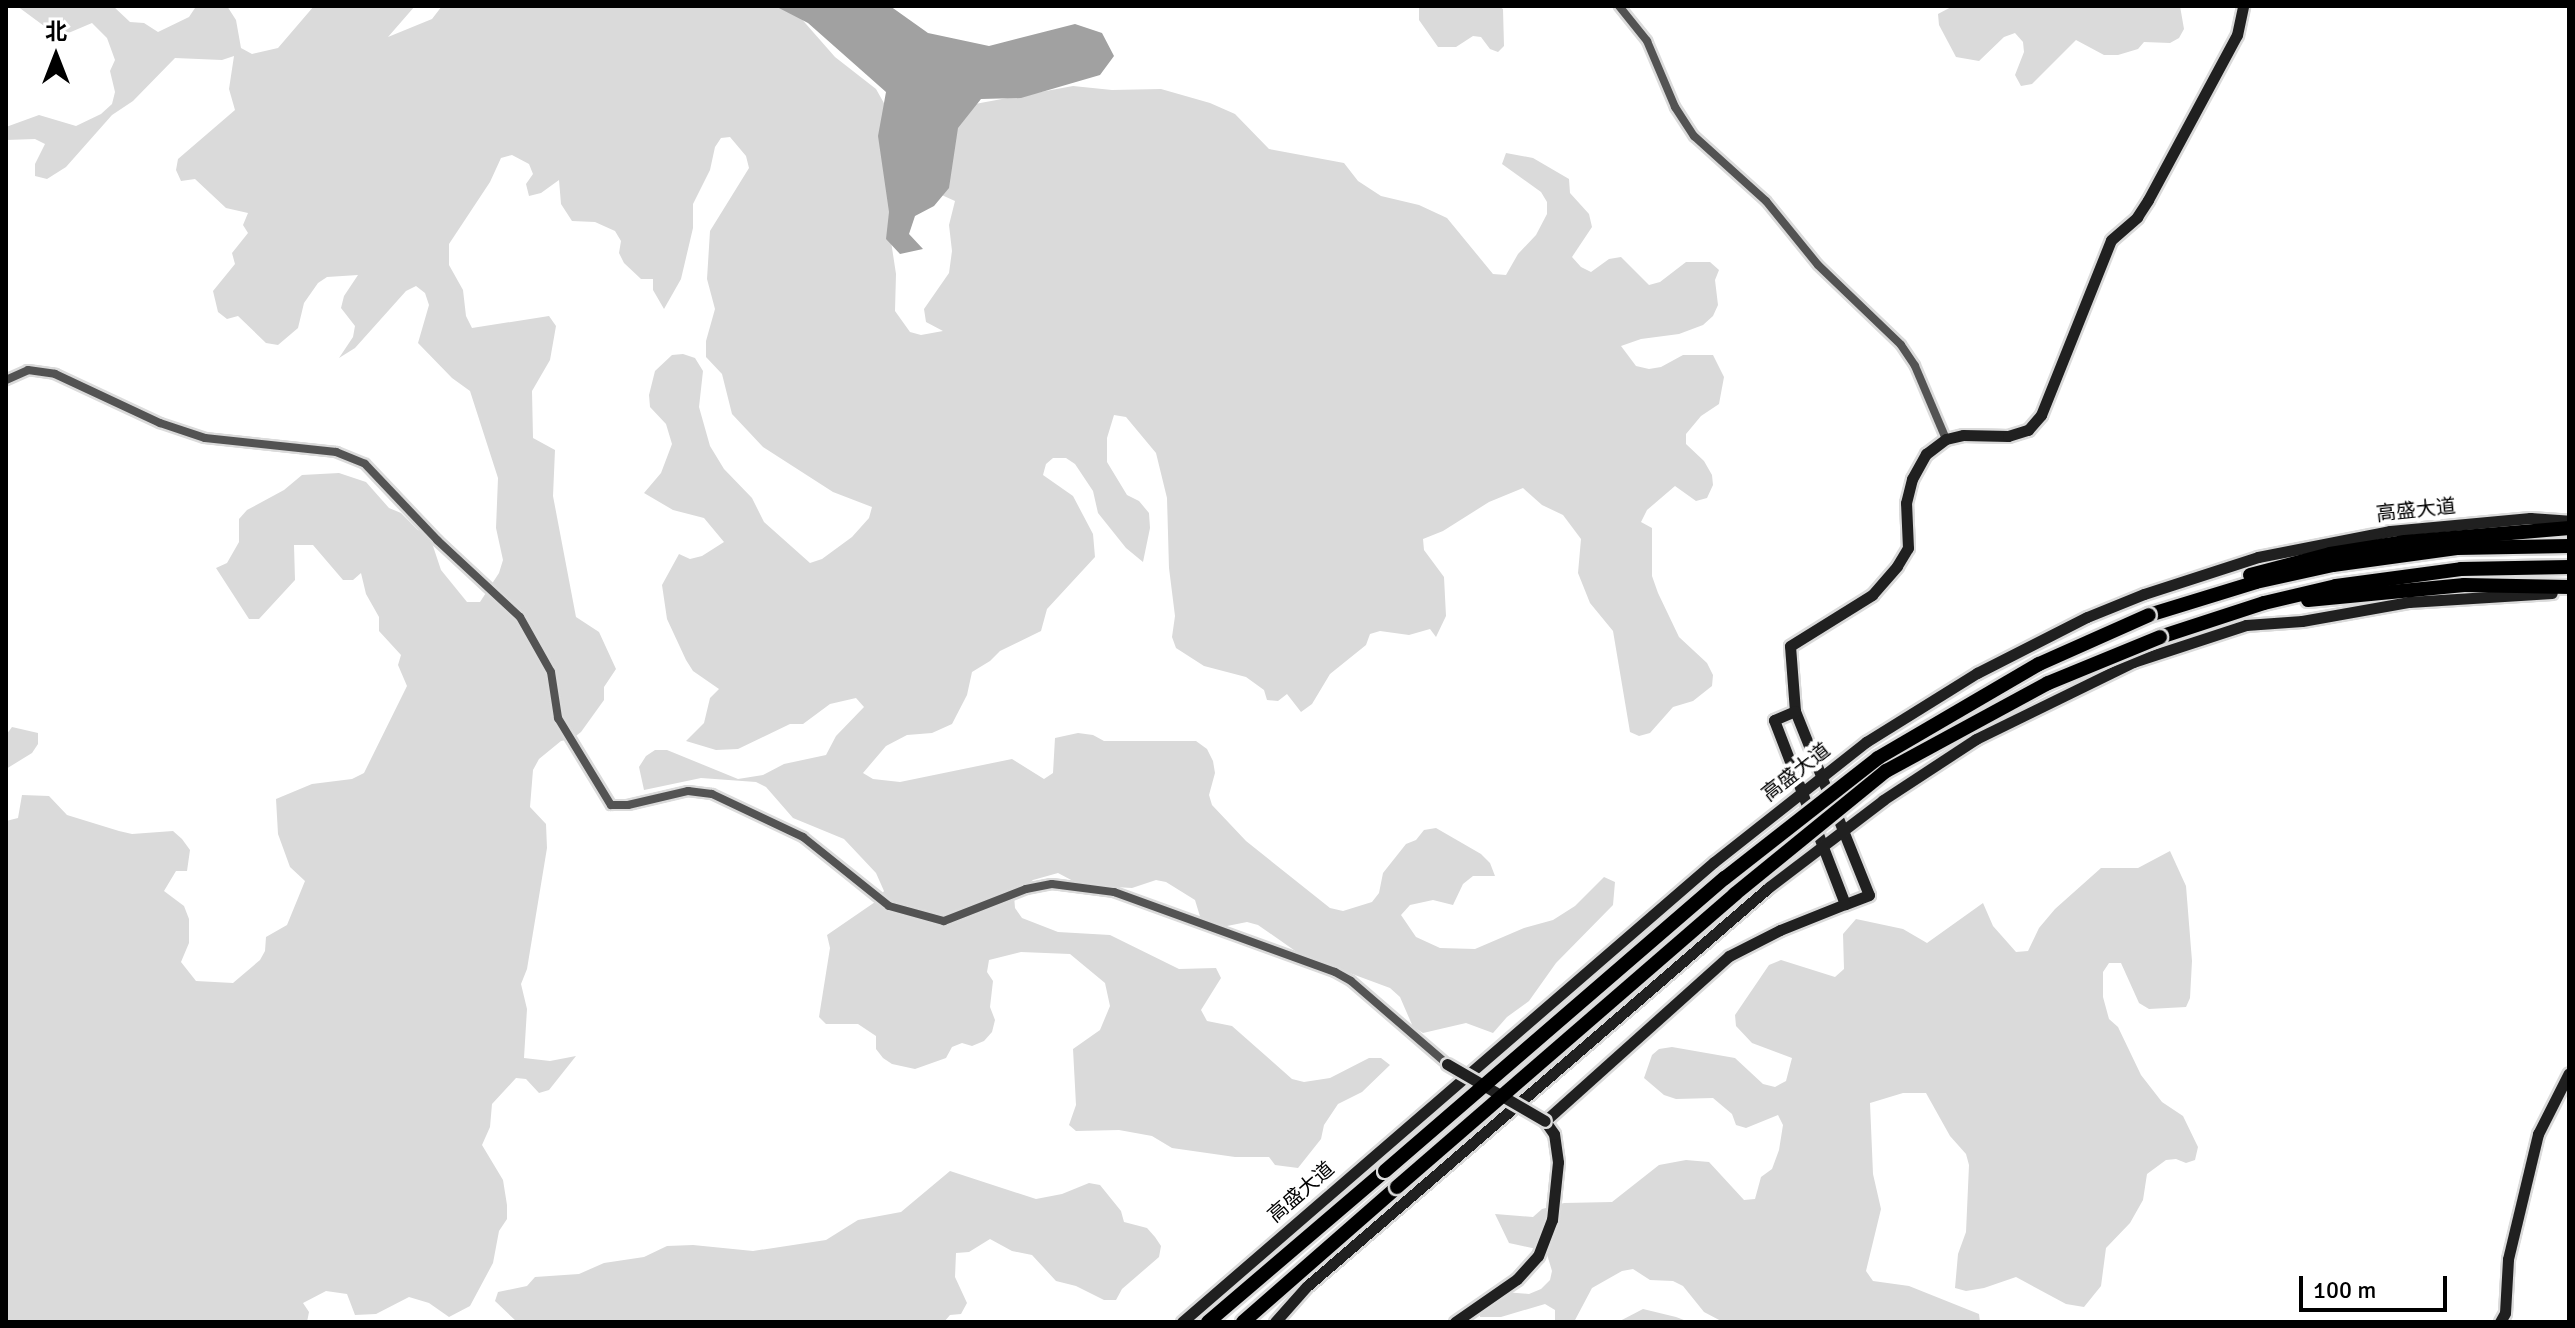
<!DOCTYPE html>
<html>
<head>
<meta charset="utf-8">
<style>
  body { margin:0 }
  #map { position:relative; width:2575px; height:1328px; overflow:hidden; background:#fff; font-family:Signika,"Noto Sans SC",sans-serif }
  div>[style] { position:absolute }
  [style*='--x'] { left:calc(var(--x)*1px); top:calc(var(--y)*1px); width:calc(var(--w)*1px); rotate:calc(var(--a)*1deg) }
  .green>* { inset:0; background:#dadada }
  .water>* { inset:0; background:#a1a1a1 }
  .roads { filter:drop-shadow(2px 0 #dbdbdb) drop-shadow(-2px 0 #dbdbdb) drop-shadow(0 2px #dbdbdb) drop-shadow(0 -2px #dbdbdb) }
  .street>* { height:8px; margin:-4px; padding:0 4px; transform-origin:4px; border-radius:4px; background:#535353 }
  .secondary>* { height:11px; margin:-5.5px; padding:0 5.5px; transform-origin:5.5px; border-radius:5.5px; background:#202020 }
  .highway>* { height:14px; margin:-7px; padding:0 7px; transform-origin:7px; border-radius:7px; background:#000 }
  .bridges { filter:drop-shadow(2px 0 #dbdbdb) drop-shadow(-2px 0 #dbdbdb) drop-shadow(0 2px #dbdbdb) drop-shadow(0 -2px #dbdbdb) }
  .secondary-bridge>* { height:11px; margin:-5.5px; padding:0 5.5px; transform-origin:5.5px; border-radius:5.5px; background:#202020 }
  .highway-bridge>* { height:14px; margin:-7px; padding:0 7px; transform-origin:7px; border-radius:7px; background:#000 }
  span { translate:-50% -50%; white-space:nowrap; text-align:center; line-height:1.15; -webkit-text-stroke:8px #fff; paint-order:stroke }
  .street-label { font-size:20px; color:#000 }
  .frame { position:absolute; inset:0; border:8px solid #000; pointer-events:none }
  .north { position:absolute; left:16px; top:16px; width:80px; height:80px; -webkit-text-stroke:6px #fff; paint-order:stroke; rotate:0deg; font-size:22px; font-weight:700; line-height:32px; text-align:center; color:#000 }
  .north::after { content:''; display:block; margin:auto; width:28px; height:36px; background:#000; clip-path:polygon(50% 0,100% 100%,50% 72%,0 100%) }
  .scale { position:absolute; left:2299px; top:1276px; width:148px; height:36px; box-sizing:border-box; border:4px solid #000; border-top:0; padding-left:10px; font-size:24px; line-height:28px; white-space:nowrap; color:#000; -webkit-text-stroke:6px #fff; paint-order:stroke }
</style>
</head>
<body>
<div id="map">
  <div class="green">
    <i style="clip-path:polygon(17px 6px,113px 6px,130px 22px,144px 23px,158px 32px,189px 17px,195px 8px,227px 6px,236px 20px,241px 48px,252px 54px,278px 48px,314px 6px,415px 6px,388px 37px,432px 19px,442px 6px,767px 6px,786px 9px,799px 16px,835px 57px,876px 89px,889px 112px,892px 124px,889px 228px,896px 274px,895px 311px,910px 332px,921px 335px,943px 331px,926px 322px,924px 309px,949px 273px,952px 251px,949px 225px,955px 201px,935px 192px,918px 175px,975px 104px,1073px 86px,1112px 90px,1161px 89px,1210px 103px,1235px 114px,1269px 149px,1344px 163px,1358px 181px,1381px 196px,1419px 205px,1447px 218px,1493px 274px,1506px 275px,1518px 254px,1536px 235px,1547px 214px,1547px 202px,1541px 192px,1502px 164px,1506px 153px,1533px 158px,1569px 179px,1570px 193px,1589px 214px,1592px 227px,1572px 257px,1581px 267px,1591px 272px,1609px 259px,1621px 257px,1649px 285px,1660px 282px,1686px 262px,1710px 262px,1719px 270px,1715px 280px,1718px 305px,1713px 316px,1703px 325px,1679px 334px,1641px 339px,1621px 346px,1636px 366px,1649px 369px,1661px 367px,1683px 355px,1713px 355px,1724px 377px,1719px 404px,1701px 416px,1686px 434px,1686px 444px,1704px 461px,1712px 475px,1713px 485px,1707px 498px,1696px 501px,1675px 486px,1647px 510px,1641px 522px,1652px 528px,1652px 576px,1658px 593px,1679px 637px,1707px 663px,1713px 675px,1712px 686px,1693px 701px,1673px 707px,1650px 733px,1639px 736px,1630px 732px,1613px 631px,1590px 603px,1578px 573px,1581px 539px,1563px 515px,1542px 505px,1523px 488px,1489px 502px,1443px 531px,1423px 539px,1424px 550px,1444px 577px,1446px 616px,1436px 637px,1430px 629px,1409px 635px,1380px 631px,1370px 634px,1366px 645px,1330px 674px,1312px 704px,1301px 712px,1287px 694px,1278px 701px,1267px 700px,1264px 690px,1246px 677px,1204px 666px,1176px 648px,1172px 637px,1175px 616px,1169px 568px,1167px 498px,1156px 453px,1126px 417px,1114px 415px,1107px 438px,1107px 462px,1127px 495px,1139px 501px,1149px 513px,1150px 528px,1143px 562px,1126px 548px,1098px 513px,1093px 491px,1075px 464px,1066px 458px,1053px 458px,1046px 464px,1043px 475px,1073px 496px,1093px 534px,1095px 557px,1047px 609px,1041px 631px,1000px 651px,990px 661px,972px 672px,967px 695px,952px 724px,932px 733px,907px 735px,886px 746px,863px 773px,873px 779px,900px 782px,1012px 759px,1044px 779px,1053px 773px,1055px 738px,1078px 733px,1093px 735px,1104px 741px,1196px 741px,1207px 749px,1213px 761px,1215px 773px,1209px 795px,1212px 805px,1246px 841px,1330px 908px,1343px 911px,1372px 902px,1379px 893px,1383px 873px,1406px 844px,1416px 840px,1424px 830px,1436px 828px,1481px 854px,1490px 863px,1495px 876px,1473px 876px,1463px 884px,1453px 905px,1433px 900px,1410px 905px,1401px 915px,1416px 937px,1440px 948px,1475px 949px,1524px 928px,1553px 920px,1575px 906px,1604px 877px,1615px 882px,1613px 905px,1556px 963px,1529px 1001px,1507px 1017px,1493px 1033px,1466px 1023px,1423px 1033px,1413px 1027px,1400px 997px,1390px 988px,1301px 955px,1258px 925px,1247px 922px,1212px 929px,1202px 923px,1195px 900px,1166px 882px,1156px 880px,1132px 888px,1098px 886px,1075px 882px,1058px 873px,1033px 880px,1014px 895px,1015px 908px,1022px 918px,1058px 932px,1110px 935px,1179px 969px,1216px 968px,1221px 978px,1201px 1010px,1207px 1021px,1232px 1026px,1292px 1079px,1304px 1082px,1330px 1078px,1369px 1058px,1381px 1058px,1390px 1065px,1362px 1092px,1338px 1104px,1324px 1125px,1321px 1139px,1298px 1168px,1275px 1165px,1269px 1157px,1235px 1157px,1172px 1148px,1152px 1136px,1119px 1130px,1076px 1131px,1069px 1125px,1076px 1105px,1073px 1049px,1100px 1030px,1110px 1006px,1105px 983px,1070px 954px,1021px 952px,989px 960px,987px 972px,993px 981px,990px 1007px,995px 1020px,992px 1032px,984px 1041px,972px 1046px,962px 1043px,952px 1047px,946px 1058px,915px 1069px,892px 1064px,883px 1058px,876px 1049px,876px 1036px,858px 1024px,826px 1024px,819px 1017px,830px 948px,827px 935px,878px 900px,884px 891px,876px 873px,844px 839px,793px 818px,766px 787px,756px 782px,701px 778px,644px 790px,639px 767px,646px 756px,655px 750px,667px 750px,738px 779px,763px 775px,784px 764px,826px 755px,836px 736px,864px 707px,856px 698px,830px 704px,803px 724px,790px 724px,738px 749px,716px 750px,686px 741px,704px 723px,710px 698px,719px 689px,693px 671px,686px 660px,667px 619px,662px 585px,679px 554px,690px 559px,702px 556px,724px 542px,704px 518px,673px 510px,644px 493px,661px 473px,672px 444px,666px 424px,650px 407px,649px 395px,655px 371px,672px 355px,683px 354px,695px 358px,703px 371px,699px 407px,710px 446px,724px 469px,752px 498px,764px 522px,810px 563px,822px 559px,852px 537px,869px 518px,872px 507px,833px 492px,763px 447px,732px 414px,722px 374px,706px 357px,706px 341px,715px 309px,707px 279px,710px 231px,749px 168px,746px 156px,730px 137px,721px 138px,715px 147px,710px 170px,693px 204px,693px 228px,681px 279px,664px 309px,653px 290px,653px 279px,641px 279px,624px 263px,619px 253px,621px 241px,615px 231px,595px 222px,572px 221px,561px 204px,559px 180px,541px 193px,529px 196px,526px 184px,533px 174px,529px 164px,512px 155px,501px 158px,490px 182px,449px 244px,449px 265px,463px 290px,466px 316px,472px 328px,549px 316px,556px 326px,550px 360px,532px 391px,533px 438px,555px 450px,553px 496px,576px 617px,599px 632px,616px 669px,604px 687px,604px 700px,581px 732px,572px 739px,561px 741px,539px 759px,533px 770px,530px 807px,546px 824px,547px 848px,527px 969px,521px 984px,527px 1009px,524px 1058px,550px 1061px,576px 1056px,549px 1090px,539px 1093px,526px 1079px,516px 1078px,492px 1104px,490px 1127px,482px 1145px,503px 1180px,507px 1205px,507px 1219px,499px 1231px,493px 1263px,470px 1306px,449px 1317px,429px 1303px,409px 1297px,376px 1314px,355px 1315px,347px 1294px,326px 1291px,303px 1303px,309px 1312px,307px 1322px,6px 1322px,6px 821px,18px 818px,22px 795px,49px 796px,67px 815px,119px 831px,132px 834px,173px 831px,182px 839px,190px 850px,187px 871px,176px 871px,164px 891px,184px 906px,189px 919px,189px 943px,181px 962px,196px 981px,233px 983px,260px 960px,265px 951px,266px 937px,287px 925px,305px 881px,290px 867px,278px 834px,276px 799px,312px 784px,352px 779px,364px 773px,407px 686px,398px 665px,401px 655px,379px 631px,379px 617px,366px 594px,361px 573px,353px 580px,343px 580px,313px 545px,294px 545px,295px 580px,259px 619px,249px 619px,216px 568px,227px 563px,239px 542px,239px 519px,247px 510px,284px 490px,302px 475px,339px 473px,366px 482px,389px 508px,401px 513px,418px 530px,429px 534px,441px 570px,467px 602px,480px 602px,499px 573px,503px 560px,496px 528px,498px 478px,470px 391px,452px 378px,418px 343px,429px 305px,425px 293px,416px 286px,406px 291px,355px 348px,339px 358px,353px 337px,355px 326px,341px 308px,344px 296px,358px 275px,327px 277px,318px 283px,304px 303px,298px 328px,278px 345px,266px 343px,238px 316px,227px 319px,218px 312px,213px 291px,235px 264px,232px 253px,248px 233px,243px 225px,248px 213px,226px 208px,195px 179px,181px 181px,176px 170px,178px 159px,235px 110px,229px 89px,234px 56px,222px 60px,175px 58px,133px 101px,112px 115px,66px 167px,47px 179px,35px 176px,35px 164px,45px 144px,35px 139px,6px 140px,6px 127px,39px 115px,76px 126px,101px 114px,112px 104px,115px 92px,110px 71px,115px 60px,107px 38px,92px 23px,59px 37px)"></i>
    <i style="clip-path:polygon(1419px 6px,1498px 6px,1503px 9px,1504px 46px,1498px 52px,1490px 49px,1481px 37px,1473px 36px,1456px 47px,1438px 47px,1419px 20px)"></i>
    <i style="clip-path:polygon(1953px 6px,2180px 6px,2184px 29px,2179px 38px,2170px 43px,2144px 42px,2138px 49px,2118px 55px,2104px 55px,2076px 40px,2032px 84px,2021px 86px,2015px 75px,2024px 52px,2023px 42px,2015px 33px,2004px 37px,1979px 61px,1956px 57px,1939px 25px,1938px 14px)"></i>
    <i style="clip-path:polygon(12px 727px,38px 733px,38px 744px,32px 753px,6px 769px,6px 735px)"></i>
    <i style="clip-path:polygon(2170px 851px,2186px 886px,2192px 961px,2190px 998px,2186px 1007px,2149px 1009px,2139px 1003px,2121px 963px,2109px 963px,2103px 972px,2103px 997px,2109px 1019px,2118px 1027px,2141px 1075px,2162px 1102px,2183px 1116px,2198px 1147px,2195px 1160px,2186px 1163px,2176px 1159px,2166px 1160px,2147px 1174px,2143px 1200px,2130px 1223px,2106px 1248px,2101px 1286px,2084px 1307px,2066px 1304px,2016px 1277px,1984px 1288px,1966px 1291px,1955px 1288px,1958px 1254px,1966px 1232px,1969px 1165px,1966px 1154px,1950px 1136px,1926px 1093px,1903px 1093px,1870px 1103px,1873px 1174px,1881px 1209px,1866px 1271px,1873px 1281px,1909px 1286px,1979px 1314px,1980px 1322px,1723px 1322px,1704px 1312px,1683px 1286px,1673px 1281px,1650px 1280px,1633px 1269px,1622px 1271px,1592px 1288px,1574px 1322px,1555px 1322px,1555px 1310px,1545px 1304px,1501px 1317px,1480px 1317px,1480px 1304px,1504px 1292px,1529px 1294px,1541px 1289px,1550px 1280px,1552px 1271px,1546px 1251px,1509px 1243px,1495px 1214px,1533px 1217px,1542px 1209px,1564px 1203px,1612px 1202px,1659px 1165px,1686px 1160px,1709px 1162px,1744px 1200px,1755px 1199px,1761px 1177px,1772px 1169px,1779px 1150px,1783px 1125px,1778px 1115px,1746px 1128px,1736px 1125px,1732px 1114px,1713px 1098px,1676px 1099px,1664px 1095px,1644px 1078px,1652px 1055px,1659px 1049px,1672px 1047px,1735px 1058px,1763px 1084px,1775px 1087px,1786px 1081px,1792px 1058px,1752px 1043px,1736px 1026px,1735px 1015px,1769px 965px,1781px 960px,1835px 977px,1844px 969px,1843px 934px,1856px 919px,1903px 929px,1927px 943px,1983px 903px,1993px 926px,2016px 952px,2028px 951px,2039px 928px,2055px 909px,2101px 868px,2138px 868px)"></i>
    <i style="clip-path:polygon(950px 1171px,1036px 1199px,1062px 1194px,1089px 1183px,1100px 1185px,1121px 1211px,1124px 1222px,1147px 1228px,1155px 1237px,1161px 1246px,1159px 1257px,1122px 1289px,1116px 1300px,1104px 1300px,1076px 1286px,1056px 1281px,1032px 1255px,1012px 1251px,990px 1239px,969px 1252px,956px 1253px,955px 1277px,967px 1303px,961px 1314px,950px 1315px,944px 1322px,517px 1322px,495px 1301px,498px 1292px,527px 1286px,535px 1277px,579px 1274px,604px 1263px,644px 1257px,667px 1246px,693px 1245px,753px 1251px,826px 1240px,858px 1220px,901px 1212px)"></i>
    <i style="clip-path:polygon(1643px 1309px,1676px 1317px,1689px 1322px,1618px 1322px)"></i>
  </div>
  <div class="water">
    <i style="clip-path:polygon(775px 6px,890px 6px,928px 33px,989px 46px,1075px 24px,1102px 33px,1114px 56px,1100px 75px,1021px 98px,981px 99px,958px 128px,949px 188px,934px 206px,915px 216px,909px 234px,923px 249px,900px 254px,886px 239px,889px 212px,878px 136px,886px 92px,808px 23px)"></i>
  </div>
  <div class="roads">
    <div class="street">
      <i style="--x:1619;--y:6;--w:45;--a:51.3"></i>
      <i style="--x:1647;--y:41;--w:72;--a:67"></i>
      <i style="--x:1675;--y:107;--w:35;--a:57"></i>
      <i style="--x:1694;--y:136;--w:97;--a:42.1"></i>
      <i style="--x:1766;--y:201;--w:82;--a:50.9"></i>
      <i style="--x:1818;--y:265;--w:115;--a:43.9"></i>
      <i style="--x:1901;--y:345;--w:25;--a:56"></i>
      <i style="--x:1915;--y:366;--w:79;--a:67"></i>
      <i style="--x:6;--y:380;--w:24;--a:-24"></i>
      <i style="--x:28;--y:370;--w:27;--a:8"></i>
      <i style="--x:55;--y:374;--w:116;--a:25"></i>
      <i style="--x:160;--y:423;--w:47;--a:18.4"></i>
      <i style="--x:205;--y:438;--w:132;--a:6.1"></i>
      <i style="--x:336;--y:452;--w:31;--a:22"></i>
      <i style="--x:365;--y:464;--w:105;--a:46.5"></i>
      <i style="--x:437;--y:540;--w:113;--a:42.9"></i>
      <i style="--x:520;--y:617;--w:63;--a:60.6"></i>
      <i style="--x:551;--y:672;--w:47;--a:81.3"></i>
      <i style="--x:558;--y:718;--w:102;--a:58.7"></i>
      <i style="--x:611;--y:805;--w:17;--a:0"></i>
      <i style="--x:628;--y:805;--w:62;--a:-13.1"></i>
      <i style="--x:688;--y:791;--w:24;--a:7"></i>
      <i style="--x:712;--y:794;--w:101;--a:25.3"></i>
      <i style="--x:803;--y:837;--w:110;--a:38.7"></i>
      <i style="--x:889;--y:906;--w:57;--a:15.3"></i>
      <i style="--x:944;--y:921;--w:88;--a:-21.3"></i>
      <i style="--x:1026;--y:889;--w:26;--a:-11"></i>
      <i style="--x:1052;--y:884;--w:63;--a:7.4"></i>
      <i style="--x:1114;--y:892;--w:235;--a:19.9"></i>
      <i style="--x:1335;--y:972;--w:18;--a:29"></i>
      <i style="--x:1351;--y:981;--w:127;--a:40.8"></i>
    </div>
    <div class="secondary">
      <i style="--x:1795;--y:711;--w:65;--a:-94.4"></i>
      <i style="--x:1790;--y:646;--w:97;--a:-31.9"></i>
      <i style="--x:1872;--y:595;--w:38;--a:-49"></i>
      <i style="--x:1897;--y:566;--w:21;--a:-59"></i>
      <i style="--x:1908;--y:548;--w:45;--a:-92.5"></i>
      <i style="--x:1906;--y:503;--w:25;--a:-76"></i>
      <i style="--x:1912;--y:479;--w:29;--a:-61"></i>
      <i style="--x:1926;--y:454;--w:25;--a:-37"></i>
      <i style="--x:1946;--y:439;--w:17;--a:-13"></i>
      <i style="--x:1963;--y:435;--w:45;--a:1.3"></i>
      <i style="--x:2008;--y:436;--w:21;--a:-17"></i>
      <i style="--x:2028;--y:430;--w:20;--a:-49"></i>
      <i style="--x:2041;--y:415;--w:188;--a:-68.2"></i>
      <i style="--x:2111;--y:240;--w:35;--a:-41"></i>
      <i style="--x:2137;--y:217;--w:20;--a:-57"></i>
      <i style="--x:2148;--y:200;--w:187;--a:-61.7"></i>
      <i style="--x:2237;--y:35;--w:30;--a:-78"></i>
      <i style="--x:1795;--y:711;--w:198;--a:68.1"></i>
      <i style="--x:1869;--y:895;--w:26;--a:159"></i>
      <i style="--x:1845;--y:904;--w:197;--a:-111.1"></i>
      <i style="--x:1774;--y:720;--w:23;--a:-23"></i>
      <i style="--x:1182;--y:1322;--w:703;--a:-40.85"></i>
      <i style="--x:1714;--y:862;--w:194;--a:-38.3"></i>
      <i style="--x:1866;--y:742;--w:131;--a:-31.9"></i>
      <i style="--x:1977;--y:673;--w:123;--a:-27"></i>
      <i style="--x:2087;--y:617;--w:61;--a:-22"></i>
      <i style="--x:2144;--y:594;--w:120;--a:-18"></i>
      <i style="--x:2258;--y:557;--w:135;--a:-11.1"></i>
      <i style="--x:2390;--y:531;--w:141;--a:-5.3"></i>
      <i style="--x:2530;--y:518;--w:39;--a:4"></i>
      <i style="--x:1275;--y:1322;--w:47;--a:-48.5"></i>
      <i style="--x:1306;--y:1287;--w:612;--a:-40.82"></i>
      <i style="--x:1769;--y:887;--w:143;--a:-37.3"></i>
      <i style="--x:1883;--y:800;--w:111;--a:-33.3"></i>
      <i style="--x:1976;--y:739;--w:175;--a:-26.1"></i>
      <i style="--x:2133;--y:662;--w:119;--a:-18.1"></i>
      <i style="--x:2246;--y:625;--w:56;--a:-4.1"></i>
      <i style="--x:2302;--y:621;--w:109;--a:-10.1"></i>
      <i style="--x:2409;--y:602;--w:143;--a:-3.6"></i>
      <i style="--x:1455;--y:1322;--w:75;--a:-34.7"></i>
      <i style="--x:1517;--y:1279;--w:31;--a:-48"></i>
      <i style="--x:1538;--y:1256;--w:39;--a:-69"></i>
      <i style="--x:1552;--y:1220;--w:58;--a:-84.1"></i>
      <i style="--x:1558;--y:1162;--w:28;--a:-98"></i>
      <i style="--x:1554;--y:1134;--w:16;--a:-125"></i>
      <i style="--x:1545;--y:1121;--w:247;--a:-41.9"></i>
      <i style="--x:1729;--y:956;--w:57;--a:-27"></i>
      <i style="--x:1780;--y:930;--w:70;--a:-21.8"></i>
      <i style="--x:2500;--y:1322;--w:10;--a:-61"></i>
      <i style="--x:2505;--y:1313;--w:54;--a:-86.8"></i>
      <i style="--x:2508;--y:1259;--w:129;--a:-76.5"></i>
      <i style="--x:2538;--y:1134;--w:68;--a:-63.1"></i>
    </div>
    <div class="highway">
      <i style="--x:2250;--y:575;--w:83;--a:-14.7"></i>
      <i style="--x:2330;--y:554;--w:76;--a:-9.1"></i>
      <i style="--x:2405;--y:542;--w:165;--a:-4.9"></i>
      <i style="--x:2308;--y:600;--w:157;--a:-5.5"></i>
      <i style="--x:2464;--y:585;--w:105;--a:1.1"></i>
      <i style="--x:2149;--y:615;--w:112;--a:-17.1"></i>
      <i style="--x:2256;--y:582;--w:79;--a:-12.4"></i>
      <i style="--x:2333;--y:565;--w:125;--a:-7.8"></i>
      <i style="--x:2457;--y:548;--w:112;--a:-1"></i>
      <i style="--x:2160;--y:637;--w:109;--a:-18.1"></i>
      <i style="--x:2264;--y:603;--w:74;--a:-13.3"></i>
      <i style="--x:2336;--y:586;--w:126;--a:-7.7"></i>
      <i style="--x:2461;--y:569;--w:108;--a:-1.1"></i>
      <i style="--x:1208;--y:1322;--w:233;--a:-40.5"></i>
      <i style="--x:1243;--y:1322;--w:205;--a:-41.2"></i>
    </div>
  </div>
  <div class="bridges">
    <div class="secondary-bridge">
      <i style="--x:1447;--y:1064;--w:113;--a:30.2"></i>
    </div>
    <div class="highway-bridge">
      <i style="--x:1385;--y:1171;--w:449;--a:-40.8"></i>
      <i style="--x:1725;--y:878;--w:194;--a:-38.1"></i>
      <i style="--x:1878;--y:758;--w:186;--a:-30.3"></i>
      <i style="--x:2039;--y:664;--w:120;--a:-24"></i>
      <i style="--x:1397;--y:1187;--w:447;--a:-40.9"></i>
      <i style="--x:1735;--y:894;--w:195;--a:-39.2"></i>
      <i style="--x:1886;--y:771;--w:184;--a:-28.5"></i>
      <i style="--x:2048;--y:683;--w:121;--a:-22.3"></i>
    </div>
  </div>
  <div class="street-label">
    <span style="left:2416px;top:510px;rotate:-6deg">高盛大道</span>
    <span style="left:1796px;top:772px;rotate:-38deg">高盛大道</span>
    <span style="left:1301px;top:1192px;rotate:-41deg">高盛大道</span>
  </div>
  <div class="frame"></div>
  <div class="north">北</div>
  <div class="scale">100 m</div>
</div>
</body>
</html>
